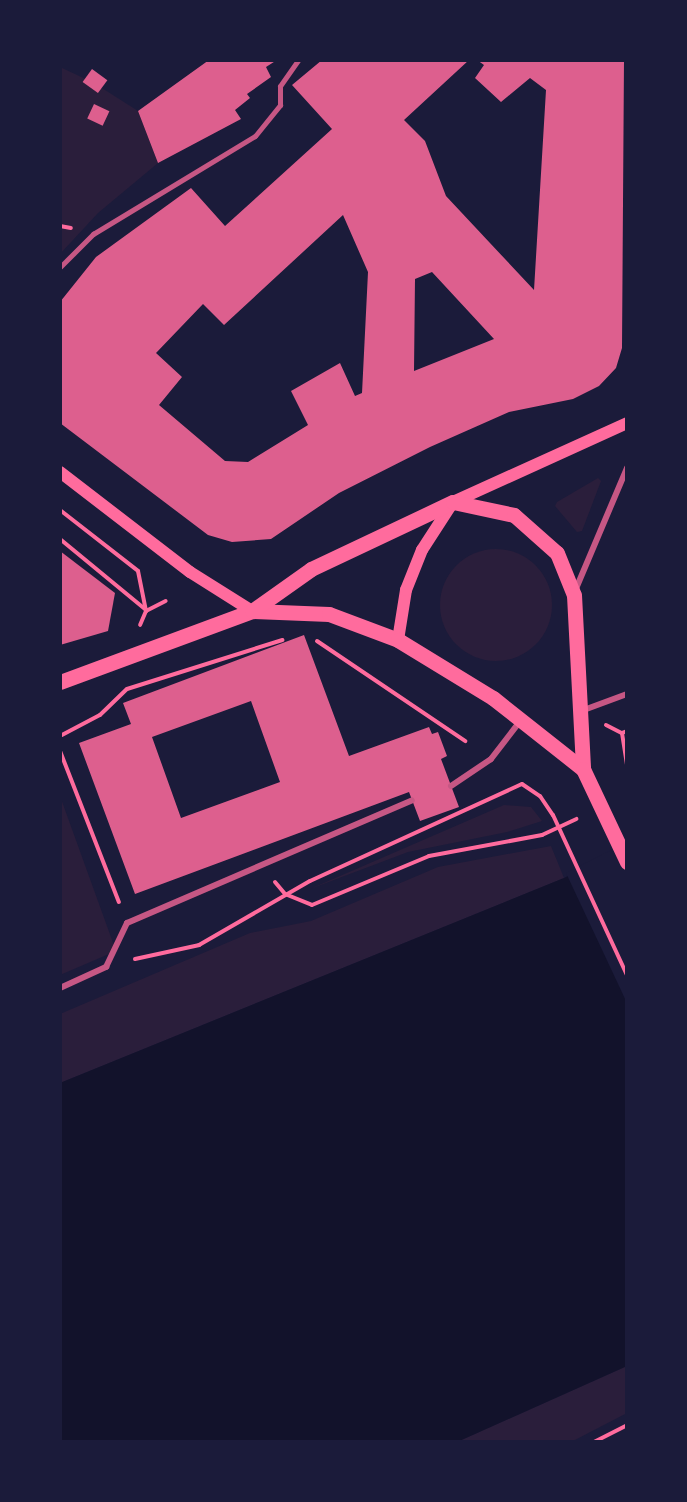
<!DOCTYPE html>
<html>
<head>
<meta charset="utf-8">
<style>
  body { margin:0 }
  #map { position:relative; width:687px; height:1502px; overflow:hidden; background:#1b1b3a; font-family:"Public Sans",sans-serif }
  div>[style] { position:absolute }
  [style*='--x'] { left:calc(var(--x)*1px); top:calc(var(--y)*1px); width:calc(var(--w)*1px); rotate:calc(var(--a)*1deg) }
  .green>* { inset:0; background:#2a1e3b }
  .round { border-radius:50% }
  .water>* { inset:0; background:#12122b }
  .pier>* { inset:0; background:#1b1b3a }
  .building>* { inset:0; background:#dd5f8e; transform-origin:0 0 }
  .path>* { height:4px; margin:-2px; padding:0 2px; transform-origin:2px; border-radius:2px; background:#ff6b9d }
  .pedestrian>* { height:5px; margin:-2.5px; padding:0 2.5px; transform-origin:2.5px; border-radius:2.5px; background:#c65784 }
  .minor>* { height:6px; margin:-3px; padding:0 3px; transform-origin:3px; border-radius:3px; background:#c65784 }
  .secondary>* { height:12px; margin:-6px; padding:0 6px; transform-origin:6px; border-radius:6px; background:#ff6b9d }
  .primary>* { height:15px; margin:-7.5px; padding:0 7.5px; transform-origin:7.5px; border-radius:7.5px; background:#ff6b9d }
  span { translate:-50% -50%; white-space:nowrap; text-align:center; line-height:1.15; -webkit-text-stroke:6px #1b1b3a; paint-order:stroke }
  .frame { position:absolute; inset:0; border:62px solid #1b1b3a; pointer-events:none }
</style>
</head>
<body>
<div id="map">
  <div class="green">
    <i style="clip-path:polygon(60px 67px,94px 83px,138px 111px,158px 163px,98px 213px,60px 254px)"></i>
    <i style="clip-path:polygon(598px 478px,601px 481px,582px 531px,577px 532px,555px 506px,557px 502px)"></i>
    <i class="round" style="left:440px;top:549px;width:112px;height:112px"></i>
    <i style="clip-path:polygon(60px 796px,116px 951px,60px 975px)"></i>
    <i style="clip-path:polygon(504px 805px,531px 807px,542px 821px,507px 832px,408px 852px,310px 889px)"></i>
    <i style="clip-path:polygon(551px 846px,564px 878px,60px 1083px,60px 1014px,250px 933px,311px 921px,438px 867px)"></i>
    <i style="clip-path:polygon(627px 1366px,627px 1413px,571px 1442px,457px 1442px)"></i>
  </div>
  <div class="water">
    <i style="clip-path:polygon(627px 845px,627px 1366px,457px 1442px,60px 1442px,60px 1083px,564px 878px)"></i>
  </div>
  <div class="pier">
    <i style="clip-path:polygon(627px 842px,627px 1003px,566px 873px)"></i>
  </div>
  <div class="building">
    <i style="clip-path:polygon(209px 60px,277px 60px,266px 67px,271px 77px,247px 94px,250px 98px,235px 110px,241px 119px,158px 163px,138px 111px)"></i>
    <i style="clip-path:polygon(evenodd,322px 60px,469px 60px,404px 120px,425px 141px,446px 196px,534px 290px,546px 90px,530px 78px,501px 102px,475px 78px,484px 65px,477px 60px,624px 60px,622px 348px,616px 368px,599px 386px,573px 399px,509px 412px,430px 447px,339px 493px,271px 539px,232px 542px,208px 535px,60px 423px,60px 302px,96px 257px,191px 188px,225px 226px,332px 129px,292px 85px,322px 60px,343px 215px,368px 272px,362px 393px,355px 396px,340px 363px,291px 391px,308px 425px,248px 462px,225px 461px,159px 405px,182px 377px,156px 353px,203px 304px,224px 325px,343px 215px,322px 60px,432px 272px,494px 339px,414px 371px,415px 279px,432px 272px)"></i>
    <i style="left:92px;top:69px;width:19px;height:16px;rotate:36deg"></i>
    <i style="left:94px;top:104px;width:17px;height:16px;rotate:25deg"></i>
    <i style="clip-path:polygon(60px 551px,115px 593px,108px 631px,60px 645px)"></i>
    <i style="clip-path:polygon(evenodd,304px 635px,349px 756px,429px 727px,432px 734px,438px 732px,447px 756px,441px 759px,459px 807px,420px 821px,409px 792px,135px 894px,79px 743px,131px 724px,123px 703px,304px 635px,251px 701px,280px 782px,181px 818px,152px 737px,251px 701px)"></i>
  </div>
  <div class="path">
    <i style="--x:60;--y:226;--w:11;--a:10"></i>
    <i style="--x:60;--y:510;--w:99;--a:38"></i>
    <i style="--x:138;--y:571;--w:41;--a:78.7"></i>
    <i style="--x:146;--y:611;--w:15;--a:113"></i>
    <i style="--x:60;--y:539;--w:112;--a:39.5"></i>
    <i style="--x:146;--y:611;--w:22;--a:-27"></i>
    <i style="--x:317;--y:641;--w:179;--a:34"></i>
    <i style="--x:606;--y:725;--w:18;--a:27"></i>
    <i style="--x:627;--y:731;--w:5;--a:158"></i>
    <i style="--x:622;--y:733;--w:33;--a:81"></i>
    <i style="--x:60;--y:736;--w:45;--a:-27.7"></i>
    <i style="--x:100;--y:715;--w:37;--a:-44"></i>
    <i style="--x:127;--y:689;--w:163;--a:-17.5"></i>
    <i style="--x:60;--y:751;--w:162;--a:68.7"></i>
    <i style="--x:275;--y:882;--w:16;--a:50"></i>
    <i style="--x:285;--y:894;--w:29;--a:22"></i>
    <i style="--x:312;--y:905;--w:127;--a:-22.7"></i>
    <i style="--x:429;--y:856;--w:115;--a:-10.5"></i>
    <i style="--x:542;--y:835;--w:38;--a:-25"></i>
    <i style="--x:135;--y:959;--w:66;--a:-12.3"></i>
    <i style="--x:199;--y:945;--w:128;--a:-30"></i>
    <i style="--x:310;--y:881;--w:233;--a:-24.6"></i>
    <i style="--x:522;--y:784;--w:22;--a:34"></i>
    <i style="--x:540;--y:796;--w:23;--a:56"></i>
    <i style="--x:553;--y:815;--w:176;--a:65.2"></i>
    <i style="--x:594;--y:1442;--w:37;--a:-27"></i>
  </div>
  <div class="pedestrian">
    <i style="--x:60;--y:267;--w:47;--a:-45"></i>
    <i style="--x:93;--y:234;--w:189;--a:-31.2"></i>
    <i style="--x:255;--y:136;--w:40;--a:-51"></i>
    <i style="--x:280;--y:105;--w:19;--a:-90"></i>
    <i style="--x:280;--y:86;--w:32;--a:-55"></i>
  </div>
  <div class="minor">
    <i style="--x:575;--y:591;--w:134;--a:-67.1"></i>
    <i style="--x:581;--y:711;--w:49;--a:-20.3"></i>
    <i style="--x:451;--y:786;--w:48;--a:-34"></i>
    <i style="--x:491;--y:759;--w:49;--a:-52.4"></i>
    <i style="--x:60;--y:988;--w:51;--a:-24.5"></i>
    <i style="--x:106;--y:967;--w:49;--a:-64.5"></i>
    <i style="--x:127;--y:923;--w:310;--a:-23.3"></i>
  </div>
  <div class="secondary">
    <i style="--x:60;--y:472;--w:164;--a:37.6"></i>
    <i style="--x:190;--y:572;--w:73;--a:32.2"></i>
    <i style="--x:398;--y:640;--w:51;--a:-80.9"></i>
    <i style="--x:406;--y:590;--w:43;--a:-68.2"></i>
    <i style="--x:422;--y:550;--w:57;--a:-57.1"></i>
    <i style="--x:453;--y:502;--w:191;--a:-24.4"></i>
  </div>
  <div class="primary">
    <i style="--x:252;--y:611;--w:77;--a:2.2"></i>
    <i style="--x:329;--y:614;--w:74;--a:20.6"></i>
    <i style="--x:398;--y:640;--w:111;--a:31.4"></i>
    <i style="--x:493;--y:698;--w:115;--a:38.3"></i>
    <i style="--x:60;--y:682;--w:205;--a:-20.3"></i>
    <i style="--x:252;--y:611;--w:72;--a:-35.4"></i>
    <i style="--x:311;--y:569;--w:157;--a:-25.3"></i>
    <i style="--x:453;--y:502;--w:62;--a:12"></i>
    <i style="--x:514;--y:515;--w:57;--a:41.5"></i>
    <i style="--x:557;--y:553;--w:45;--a:68"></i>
    <i style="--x:574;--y:595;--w:174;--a:87"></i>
    <i style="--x:583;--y:769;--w:103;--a:64.7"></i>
  </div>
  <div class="frame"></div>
</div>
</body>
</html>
